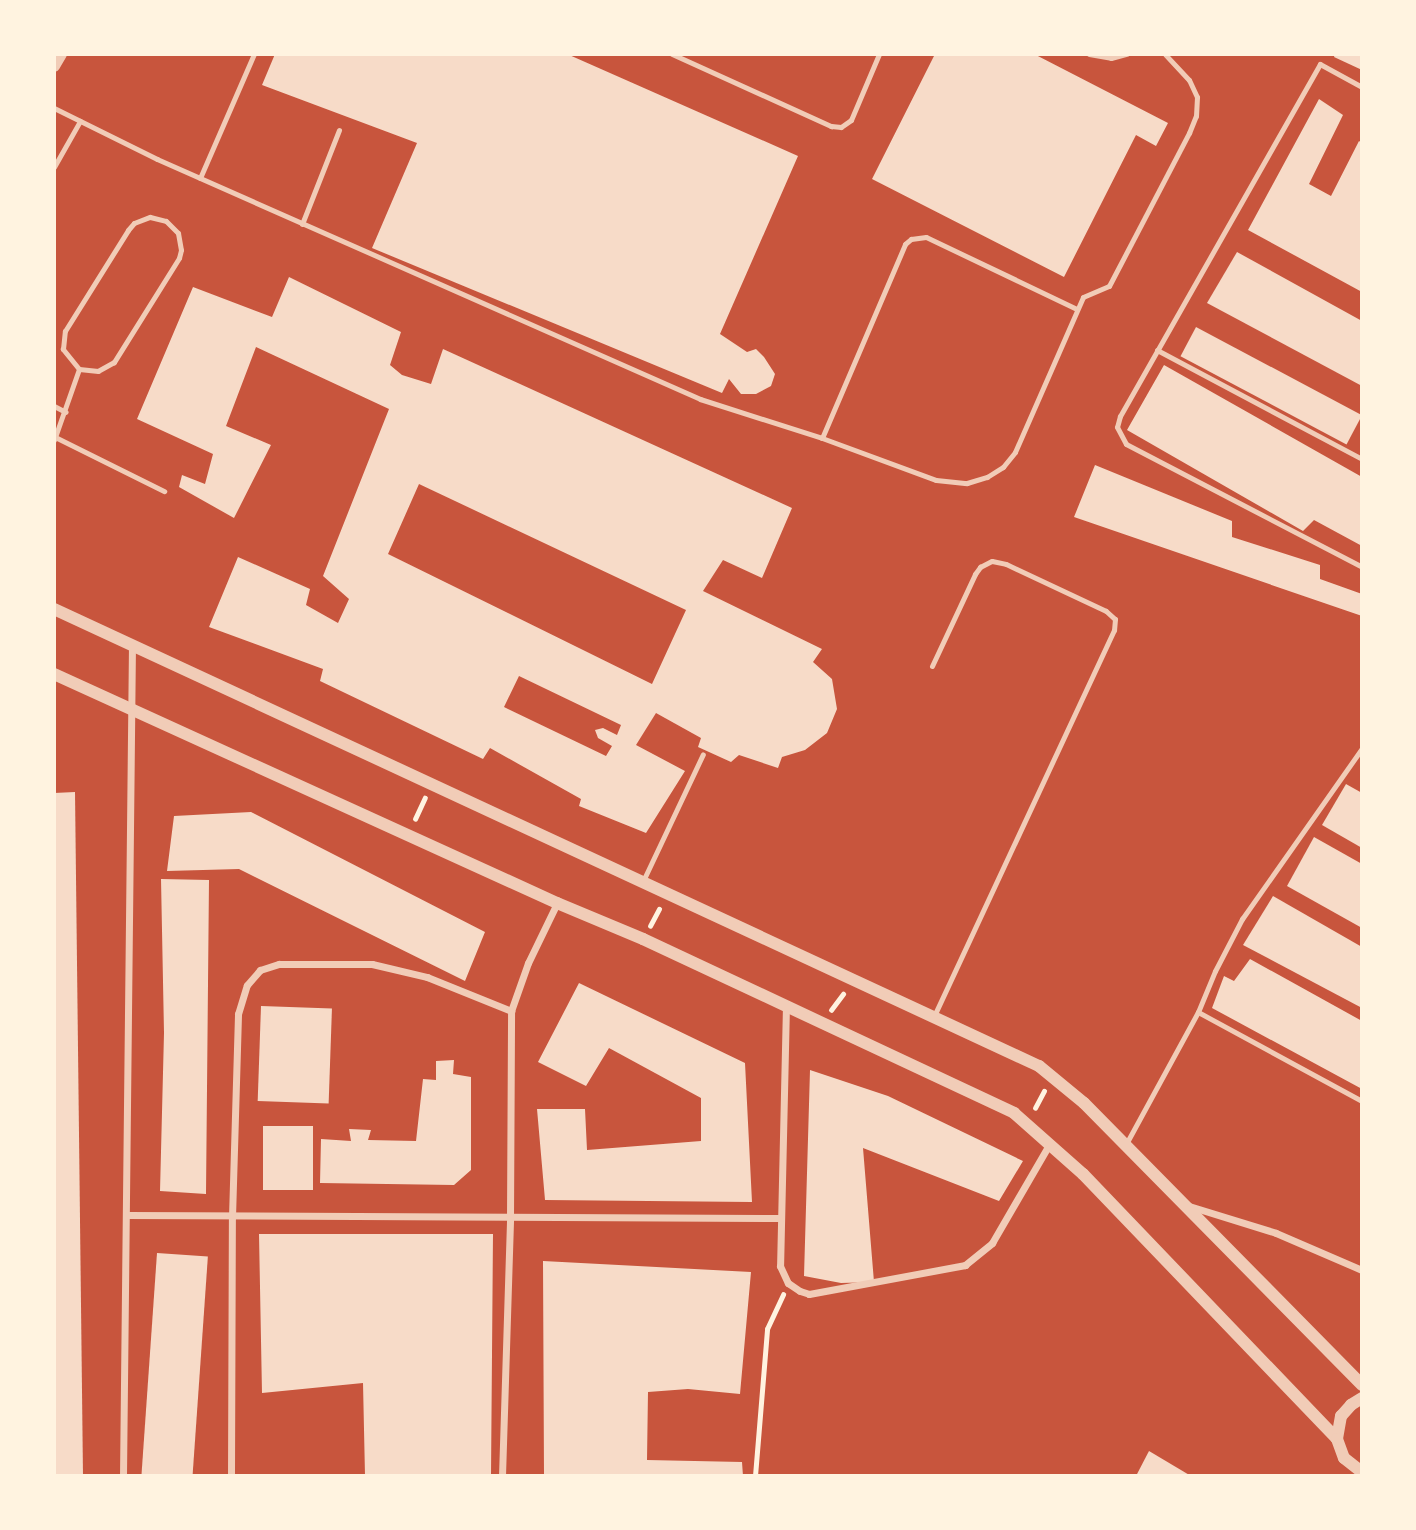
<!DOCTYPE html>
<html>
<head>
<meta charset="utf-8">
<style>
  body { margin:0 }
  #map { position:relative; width:1416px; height:1530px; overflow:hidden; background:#c8553d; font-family:Helvetica,sans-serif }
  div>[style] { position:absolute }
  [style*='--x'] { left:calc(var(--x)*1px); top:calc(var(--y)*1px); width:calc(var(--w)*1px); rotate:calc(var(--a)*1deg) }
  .building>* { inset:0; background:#f7dbc8; transform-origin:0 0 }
  .path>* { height:4.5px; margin:-2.25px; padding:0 2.25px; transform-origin:2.25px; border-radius:2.25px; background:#fff3e0 }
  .service>* { height:5px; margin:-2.5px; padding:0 2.5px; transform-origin:2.5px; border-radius:2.5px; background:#f1ccb7 }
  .minor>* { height:7px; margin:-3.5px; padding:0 3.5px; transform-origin:3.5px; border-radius:3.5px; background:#f1ccb7 }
  .tertiary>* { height:12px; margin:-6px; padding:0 6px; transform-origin:6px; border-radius:6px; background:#f1ccb7 }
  span { translate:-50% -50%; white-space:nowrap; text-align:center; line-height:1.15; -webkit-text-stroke:6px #fff3e0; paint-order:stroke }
  .frame { position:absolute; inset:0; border:56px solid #fff3e0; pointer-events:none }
</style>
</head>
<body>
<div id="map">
  <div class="building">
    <i style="clip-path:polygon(275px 54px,567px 54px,798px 156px,720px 334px,747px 352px,756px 349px,764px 357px,775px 374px,771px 386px,756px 394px,741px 394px,729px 379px,722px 393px,372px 248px,417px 143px,262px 85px)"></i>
    <i style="clip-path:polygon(935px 54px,1034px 54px,1168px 123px,1156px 146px,1136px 135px,1064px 277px,872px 179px)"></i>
    <i style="clip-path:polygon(1335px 54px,1362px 54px,1362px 70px,1334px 57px)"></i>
    <i style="clip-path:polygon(1319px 99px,1343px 115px,1309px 184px,1331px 196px,1359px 141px,1362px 143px,1362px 292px,1248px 230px)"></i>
    <i style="clip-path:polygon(1237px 252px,1362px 321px,1362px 386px,1207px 303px)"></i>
    <i style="clip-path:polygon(evenodd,289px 277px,401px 332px,390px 365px,402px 375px,431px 384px,443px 349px,792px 508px,762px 578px,723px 560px,703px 591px,822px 649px,813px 662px,832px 679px,837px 709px,827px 733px,805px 750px,782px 757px,778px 768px,739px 755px,731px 762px,698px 747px,701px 738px,656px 713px,636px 745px,685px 771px,646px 833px,579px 806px,581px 799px,490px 748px,483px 759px,320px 681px,323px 669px,209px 627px,238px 557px,310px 589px,306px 605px,338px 623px,349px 599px,323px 576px,389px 409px,256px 347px,226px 426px,271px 445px,234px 518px,179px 487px,182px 475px,205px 484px,213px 454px,137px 419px,193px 287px,272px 317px,289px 277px,419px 484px,686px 610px,652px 684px,388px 554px,419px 484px,289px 277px,519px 676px,621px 725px,617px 735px,603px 728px,595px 730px,598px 738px,612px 746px,606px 756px,504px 707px,519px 676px)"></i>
    <i style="left:1196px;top:327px;width:188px;height:33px;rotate:28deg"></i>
    <i style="clip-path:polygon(1164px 365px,1362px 477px,1362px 546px,1314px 520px,1303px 531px,1127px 430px)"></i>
    <i style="clip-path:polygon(1095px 465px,1232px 521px,1232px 537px,1320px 565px,1320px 579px,1362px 594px,1362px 616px,1074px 517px)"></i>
    <i style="clip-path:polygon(1346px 784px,1362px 793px,1362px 848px,1322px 825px)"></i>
    <i style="clip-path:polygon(75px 792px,83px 1476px,54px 1476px,54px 793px)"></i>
    <i style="clip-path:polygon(251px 812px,485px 932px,465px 981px,239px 869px,167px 871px,174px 816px)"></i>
    <i style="clip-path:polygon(1314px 837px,1362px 864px,1362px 928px,1287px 886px)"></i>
    <i style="clip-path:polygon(161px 879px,209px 880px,206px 1194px,160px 1191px,164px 1033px)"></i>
    <i style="clip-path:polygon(1273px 896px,1362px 947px,1362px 1008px,1243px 945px)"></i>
    <i style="clip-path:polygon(1250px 959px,1362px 1021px,1362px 1089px,1212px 1008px,1224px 976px,1234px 981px)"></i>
    <i style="clip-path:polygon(579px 983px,745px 1063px,752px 1202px,545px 1200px,537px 1109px,585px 1109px,587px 1150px,701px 1141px,701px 1098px,609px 1048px,586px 1086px,538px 1062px)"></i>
    <i style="left:261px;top:1006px;width:71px;height:95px;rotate:2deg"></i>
    <i style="clip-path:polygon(454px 1060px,453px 1074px,471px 1077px,471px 1170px,454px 1185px,320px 1183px,321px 1139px,351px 1141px,349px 1129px,371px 1130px,368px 1140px,416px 1141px,423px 1079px,436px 1080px,436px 1061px)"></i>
    <i style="clip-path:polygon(810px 1070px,888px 1096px,1023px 1161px,999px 1201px,863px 1148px,874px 1282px,841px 1283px,804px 1276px)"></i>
    <i style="left:263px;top:1126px;width:50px;height:64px"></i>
    <i style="clip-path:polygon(259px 1234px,493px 1234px,491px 1476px,365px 1476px,363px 1383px,262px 1393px)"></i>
    <i style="left:157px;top:1253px;width:51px;height:223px;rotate:4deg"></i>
    <i style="clip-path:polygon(543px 1261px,751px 1272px,740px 1394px,688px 1389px,648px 1392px,647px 1460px,742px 1462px,743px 1476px,544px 1476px)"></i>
    <i style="clip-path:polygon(1149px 1451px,1191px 1476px,1136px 1476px)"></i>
  </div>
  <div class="path">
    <i style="--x:415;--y:819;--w:23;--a:-65"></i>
    <i style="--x:650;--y:926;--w:19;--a:-62"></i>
    <i style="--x:831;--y:1010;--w:20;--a:-53"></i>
    <i style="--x:1035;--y:1108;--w:19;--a:-62"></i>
    <i style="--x:755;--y:1476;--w:147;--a:-85.3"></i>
    <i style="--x:767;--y:1329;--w:38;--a:-65"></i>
  </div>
  <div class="service">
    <i style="--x:672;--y:54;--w:175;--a:24.4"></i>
    <i style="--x:831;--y:126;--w:10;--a:6"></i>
    <i style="--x:841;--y:127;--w:12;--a:-35"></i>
    <i style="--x:851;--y:120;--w:72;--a:-67"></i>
    <i style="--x:1089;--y:54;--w:22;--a:10"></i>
    <i style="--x:1111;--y:58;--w:16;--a:-15"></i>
    <i style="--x:1362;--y:87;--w:48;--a:-151.3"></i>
    <i style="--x:1320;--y:64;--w:405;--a:119.6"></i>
    <i style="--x:1120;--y:416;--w:11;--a:105"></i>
    <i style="--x:1117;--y:427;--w:19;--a:62"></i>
    <i style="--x:1126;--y:444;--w:266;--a:27.5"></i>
    <i style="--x:54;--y:108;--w:115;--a:26.3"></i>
    <i style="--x:157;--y:159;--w:594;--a:23.84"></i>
    <i style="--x:700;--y:399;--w:128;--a:17.7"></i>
    <i style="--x:822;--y:438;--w:121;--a:20.2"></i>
    <i style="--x:936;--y:480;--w:31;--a:6"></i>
    <i style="--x:967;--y:483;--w:21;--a:-17"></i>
    <i style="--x:987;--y:477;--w:19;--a:-32"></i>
    <i style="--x:1003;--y:467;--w:19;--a:-51"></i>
    <i style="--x:1015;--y:452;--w:169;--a:-66.3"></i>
    <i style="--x:1083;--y:297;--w:28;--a:-23"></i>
    <i style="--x:1109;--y:286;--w:173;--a:-62.4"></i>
    <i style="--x:1189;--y:133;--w:18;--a:-68"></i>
    <i style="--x:1196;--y:116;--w:19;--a:-87"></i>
    <i style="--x:1197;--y:97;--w:19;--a:-115"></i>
    <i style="--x:1189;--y:80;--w:35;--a:-133"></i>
    <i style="--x:54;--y:167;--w:53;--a:-60.5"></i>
    <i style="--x:200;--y:178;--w:135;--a:-66.5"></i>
    <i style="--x:150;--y:217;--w:16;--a:14"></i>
    <i style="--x:166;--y:221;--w:17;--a:45"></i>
    <i style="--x:178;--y:233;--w:17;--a:80"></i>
    <i style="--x:181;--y:250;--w:8;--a:104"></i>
    <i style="--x:179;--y:258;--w:123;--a:122"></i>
    <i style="--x:114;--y:362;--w:18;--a:151"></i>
    <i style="--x:98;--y:371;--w:19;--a:-174"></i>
    <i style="--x:79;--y:369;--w:26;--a:-129"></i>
    <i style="--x:63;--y:349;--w:18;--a:-84"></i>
    <i style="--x:65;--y:331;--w:119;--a:-58"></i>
    <i style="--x:128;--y:230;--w:9;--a:-49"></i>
    <i style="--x:134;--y:223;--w:17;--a:-21"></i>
    <i style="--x:302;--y:224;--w:101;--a:-68.5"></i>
    <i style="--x:1157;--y:350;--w:232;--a:28"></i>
    <i style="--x:54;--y:406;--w:13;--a:27"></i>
    <i style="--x:55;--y:437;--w:122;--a:26.4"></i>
    <i style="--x:822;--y:438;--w:211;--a:-66.8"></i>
    <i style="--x:905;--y:244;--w:8;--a:-40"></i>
    <i style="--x:911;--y:239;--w:15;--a:-8"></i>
    <i style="--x:926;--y:237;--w:167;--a:25.5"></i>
    <i style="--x:54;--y:440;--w:75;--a:-70.6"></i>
    <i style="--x:932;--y:666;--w:102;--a:-64.9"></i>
    <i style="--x:975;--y:574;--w:9;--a:-54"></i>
    <i style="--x:980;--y:567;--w:13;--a:-27"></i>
    <i style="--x:992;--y:561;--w:14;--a:12"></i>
    <i style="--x:1006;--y:564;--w:110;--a:25.2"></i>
    <i style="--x:1106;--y:611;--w:12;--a:42"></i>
    <i style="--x:1115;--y:619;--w:11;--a:95"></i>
    <i style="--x:1114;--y:630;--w:426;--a:115"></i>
    <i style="--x:643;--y:881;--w:140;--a:-64.7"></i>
    <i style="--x:1198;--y:1012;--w:44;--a:-67.5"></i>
    <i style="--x:1215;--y:971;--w:59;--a:-62.6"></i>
    <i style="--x:1242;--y:919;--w:209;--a:-54.9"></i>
    <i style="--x:1126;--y:1144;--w:150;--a:-61.4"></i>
    <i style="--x:1198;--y:1012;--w:187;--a:28.5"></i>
  </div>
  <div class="minor">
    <i style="--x:786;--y:1005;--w:261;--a:91.3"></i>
    <i style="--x:780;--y:1266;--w:19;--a:65"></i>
    <i style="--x:788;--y:1283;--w:14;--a:34"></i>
    <i style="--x:800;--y:1291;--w:9;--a:18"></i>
    <i style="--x:809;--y:1294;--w:159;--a:-10.5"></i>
    <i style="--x:965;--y:1265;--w:35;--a:-39"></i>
    <i style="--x:992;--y:1243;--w:116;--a:-59.9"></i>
    <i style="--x:1189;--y:1206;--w:91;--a:17.2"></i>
    <i style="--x:1276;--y:1233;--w:94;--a:23.3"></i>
    <i style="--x:127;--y:1215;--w:654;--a:0.26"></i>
    <i style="--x:123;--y:1476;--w:832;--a:-89.38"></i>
    <i style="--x:231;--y:1476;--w:259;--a:-89.8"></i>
    <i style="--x:232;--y:1217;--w:203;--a:-88.3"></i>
    <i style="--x:238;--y:1014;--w:30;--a:-73"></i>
    <i style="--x:247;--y:985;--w:20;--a:-49"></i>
    <i style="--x:260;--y:970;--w:20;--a:-18"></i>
    <i style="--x:279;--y:964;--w:93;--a:0"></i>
    <i style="--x:372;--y:964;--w:57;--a:13.3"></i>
    <i style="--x:427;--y:977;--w:91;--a:22"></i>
    <i style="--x:502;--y:1476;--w:259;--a:-88.2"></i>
    <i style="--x:510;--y:1217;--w:206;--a:-89.7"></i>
    <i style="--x:511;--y:1011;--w:51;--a:-70.5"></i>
    <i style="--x:528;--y:963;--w:67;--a:-64.2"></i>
  </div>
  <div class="tertiary">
    <i style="--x:54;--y:66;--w:14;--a:-60"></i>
    <i style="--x:54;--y:609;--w:1086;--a:24.89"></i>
    <i style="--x:1039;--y:1066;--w:58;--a:39.4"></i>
    <i style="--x:1084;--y:1103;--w:396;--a:45.4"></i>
    <i style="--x:54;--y:674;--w:553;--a:24.48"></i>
    <i style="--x:557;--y:903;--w:93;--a:22.7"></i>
    <i style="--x:643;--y:939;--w:410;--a:25.1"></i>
    <i style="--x:1014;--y:1113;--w:92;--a:41.5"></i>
    <i style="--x:1083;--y:1174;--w:367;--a:46.2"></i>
    <i style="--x:1362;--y:1398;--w:13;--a:148"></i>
    <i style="--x:1351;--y:1405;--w:15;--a:132"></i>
    <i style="--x:1341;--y:1416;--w:23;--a:100"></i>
    <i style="--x:1337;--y:1439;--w:20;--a:70"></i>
    <i style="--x:1344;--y:1458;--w:23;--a:38"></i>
  </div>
  <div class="frame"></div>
</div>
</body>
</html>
